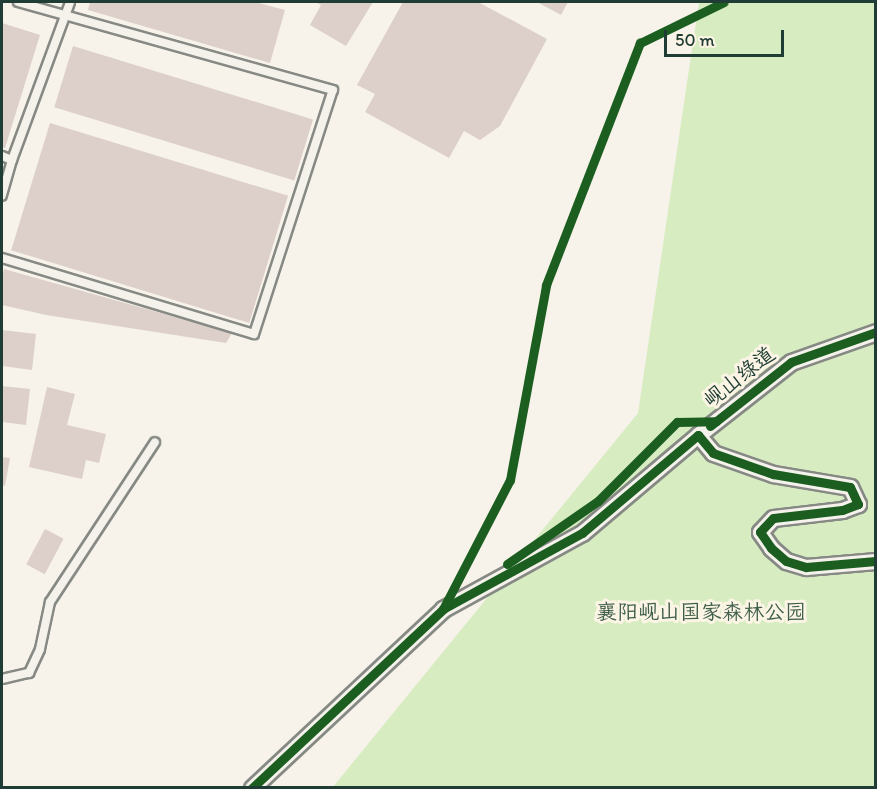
<!DOCTYPE html>
<html>
<head>
<meta charset="utf-8">
<style>
  body { margin:0 }
  #map { position:relative; width:877px; height:789px; overflow:hidden; background:#f7f3ea; font-family:Itim,"LXGW WenKai TC",sans-serif }
  div>[style] { position:absolute }
  [style*='--x'] { left:calc(var(--x)*1px); top:calc(var(--y)*1px); width:calc(var(--w)*1px); rotate:calc(var(--a)*1deg) }
  .green>* { inset:0; background:#d8ecc2 }
  .building>* { inset:0; background:#ddd0ca; transform-origin:0 0 }
  .path>* { height:3px; margin-top:-1.5px; transform-origin:0; background:repeating-linear-gradient(90deg,#b0b2ad 0 1.5px,transparent 0 6px) }
  .roads { filter:drop-shadow(2px 0 #868984) drop-shadow(-2px 0 #868984) drop-shadow(0 2px #868984) drop-shadow(0 -2px #868984) }
  .service>* { height:8px; margin:-4px; padding:0 4px; transform-origin:4px; border-radius:4px; background:#f5f2ec }
  .minor>* { height:15px; margin:-7.5px; padding:0 7.5px; transform-origin:7.5px; border-radius:7.5px; background:#f5f2ec }
  .cycleway>* { height:9px; margin:-4.5px; padding:0 4.5px; transform-origin:4.5px; border-radius:4.5px; background:#1b5e20 }
  span { translate:-50% -50%; white-space:nowrap; text-align:center; line-height:1.15; -webkit-text-stroke:6px #fcf5e5; paint-order:stroke }
  .street-label { font-size:21px; color:#1f3d34 }
  .park-label { font-size:21px; color:#3f5f4a }
  .frame { position:absolute; inset:0; border:3px solid #1f3d34; pointer-events:none }
  .scale { position:absolute; left:664px; top:30px; width:120px; height:27px; box-sizing:border-box; border:3px solid #1f3d34; border-top:0; padding-left:8px; font-size:18px; line-height:21px; white-space:nowrap; color:#1f3d34; -webkit-text-stroke:4px #fcf5e5; paint-order:stroke }
</style>
</head>
<body>
<div id="map">
  <div class="green">
    <i style="clip-path:polygon(699px 2px,875px 2px,875px 787px,332px 788px,638px 413px)"></i>
  </div>
  <div class="building">
    <i style="clip-path:polygon(90px 2px,255px 2px,285px 10px,270px 63px,88px 10px)"></i>
    <i style="clip-path:polygon(315px 2px,373px 2px,346px 46px,310px 25px,321px 5px)"></i>
    <i style="clip-path:polygon(403px 2px,478px 2px,547px 39px,500px 126px,480px 140px,464px 131px,449px 158px,365px 112px,375px 94px,357px 85px)"></i>
    <i style="clip-path:polygon(537px 2px,568px 2px,561px 15px)"></i>
    <i style="clip-path:polygon(2px 23px,40px 35px,5px 148px,2px 147px)"></i>
    <i style="left:73px;top:46px;width:251px;height:64px;rotate:17deg"></i>
    <i style="left:50px;top:123px;width:249px;height:133px;rotate:17deg"></i>
    <i style="clip-path:polygon(4px 269px,232px 333px,226px 343px,46px 315px,2px 305px,2px 277px)"></i>
    <i style="clip-path:polygon(2px 330px,36px 334px,32px 370px,2px 366px)"></i>
    <i style="clip-path:polygon(2px 386px,30px 389px,26px 425px,2px 422px)"></i>
    <i style="clip-path:polygon(47px 387px,75px 394px,67px 425px,106px 434px,99px 463px,86px 460px,82px 479px,29px 467px)"></i>
    <i style="clip-path:polygon(2px 457px,10px 458px,5px 486px,2px 485px)"></i>
    <i style="left:45px;top:529px;width:21px;height:40px;rotate:28deg"></i>
  </div>
  <div class="path">
    <i style="--x:873;--y:788;--w:4;--a:-34"></i>
  </div>
  <div class="roads">
    <div class="service">
      <i style="--x:2;--y:156;--w:11;--a:22"></i>
      <i style="--x:12;--y:160;--w:37;--a:106"></i>
      <i style="--x:12;--y:160;--w:168;--a:-69.8"></i>
      <i style="--x:2;--y:258;--w:263;--a:16.8"></i>
      <i style="--x:254;--y:334;--w:256;--a:-72.1"></i>
      <i style="--x:333;--y:90;--w:327;--a:-164.4"></i>
      <i style="--x:2;--y:679;--w:28;--a:-13"></i>
      <i style="--x:29;--y:673;--w:26;--a:-65"></i>
      <i style="--x:40;--y:649;--w:48;--a:-78"></i>
      <i style="--x:50;--y:602;--w:191;--a:-56.7"></i>
    </div>
    <div class="minor">
      <i style="--x:698;--y:435;--w:118;--a:-38.1"></i>
      <i style="--x:791;--y:362;--w:90;--a:-19.4"></i>
      <i style="--x:252;--y:788;--w:262;--a:-43.1"></i>
      <i style="--x:443;--y:609;--w:158;--a:-28.7"></i>
      <i style="--x:582;--y:533;--w:152;--a:-40.2"></i>
      <i style="--x:698;--y:435;--w:23;--a:50"></i>
      <i style="--x:713;--y:453;--w:64;--a:19.3"></i>
      <i style="--x:773;--y:474;--w:78;--a:9.6"></i>
      <i style="--x:850;--y:487;--w:19;--a:65"></i>
      <i style="--x:858;--y:504;--w:17;--a:159"></i>
      <i style="--x:842;--y:510;--w:69;--a:173.4"></i>
      <i style="--x:773;--y:518;--w:19;--a:133"></i>
      <i style="--x:760;--y:532;--w:19;--a:55"></i>
      <i style="--x:771;--y:548;--w:20;--a:41"></i>
      <i style="--x:786;--y:561;--w:21;--a:17"></i>
      <i style="--x:806;--y:567;--w:70;--a:-4.9"></i>
    </div>
  </div>
  <div class="cycleway">
    <i style="--x:710;--y:426;--w:103;--a:-38.3"></i>
    <i style="--x:791;--y:362;--w:90;--a:-19.4"></i>
    <i style="--x:507;--y:564;--w:111;--a:-34.7"></i>
    <i style="--x:598;--y:501;--w:112;--a:-45"></i>
    <i style="--x:677;--y:422;--w:39;--a:-1"></i>
    <i style="--x:443;--y:609;--w:145;--a:-62.6"></i>
    <i style="--x:510;--y:480;--w:198;--a:-79.5"></i>
    <i style="--x:546;--y:285;--w:260;--a:-68.8"></i>
    <i style="--x:640;--y:43;--w:93;--a:-26"></i>
    <i style="--x:252;--y:788;--w:262;--a:-43.1"></i>
    <i style="--x:443;--y:609;--w:158;--a:-28.7"></i>
    <i style="--x:582;--y:533;--w:152;--a:-40.2"></i>
    <i style="--x:698;--y:435;--w:23;--a:50"></i>
    <i style="--x:713;--y:453;--w:64;--a:19.3"></i>
    <i style="--x:773;--y:474;--w:78;--a:9.6"></i>
    <i style="--x:850;--y:487;--w:19;--a:65"></i>
    <i style="--x:858;--y:504;--w:17;--a:159"></i>
    <i style="--x:842;--y:510;--w:69;--a:173.4"></i>
    <i style="--x:773;--y:518;--w:19;--a:133"></i>
    <i style="--x:760;--y:532;--w:19;--a:55"></i>
    <i style="--x:771;--y:548;--w:20;--a:41"></i>
    <i style="--x:786;--y:561;--w:21;--a:17"></i>
    <i style="--x:806;--y:567;--w:70;--a:-4.9"></i>
  </div>
  <div class="street-label">
    <span style="left:739px;top:377px;rotate:-38deg">岘山绿道</span>
  </div>
  <div class="park-label">
    <span style="left:701px;top:612px">襄阳岘山国家森林公园</span>
  </div>
  <div class="frame"></div>
  <div class="scale">50 m</div>
</div>
</body>
</html>
